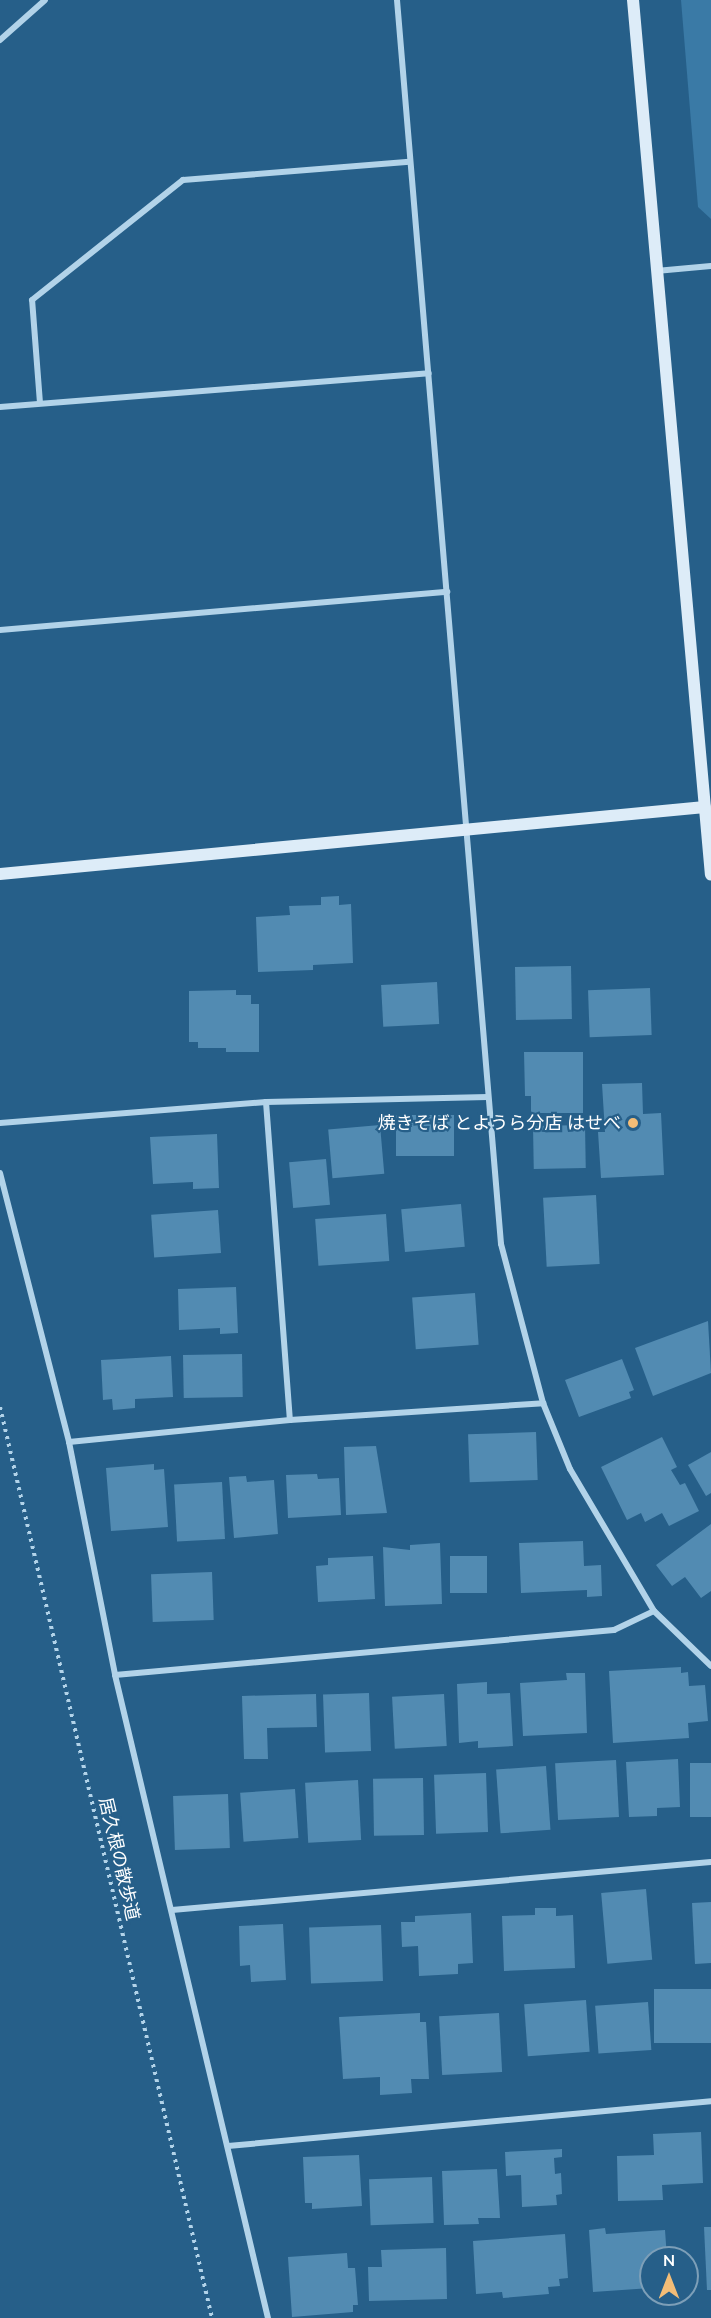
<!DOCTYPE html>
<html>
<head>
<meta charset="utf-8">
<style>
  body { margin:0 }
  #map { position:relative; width:711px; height:2318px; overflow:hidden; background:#265f89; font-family:Mulish,"Noto Sans JP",sans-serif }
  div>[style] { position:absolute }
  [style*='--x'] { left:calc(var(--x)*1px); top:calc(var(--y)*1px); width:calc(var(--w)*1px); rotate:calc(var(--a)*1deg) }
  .green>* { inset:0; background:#3a7aa6 }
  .building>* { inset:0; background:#528bb2; transform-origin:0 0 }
  .path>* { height:4px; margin-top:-2px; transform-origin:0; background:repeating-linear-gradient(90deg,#b2d3e9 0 3px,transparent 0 7.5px) }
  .street>* { height:6px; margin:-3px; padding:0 3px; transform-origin:3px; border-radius:3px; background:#b2d3e9 }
  .secondary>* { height:12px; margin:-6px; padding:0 6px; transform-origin:6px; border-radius:6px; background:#ddecf8 }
  .dots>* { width:16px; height:16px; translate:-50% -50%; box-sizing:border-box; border:3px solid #265f89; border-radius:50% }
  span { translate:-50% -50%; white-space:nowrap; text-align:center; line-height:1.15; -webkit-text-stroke:4.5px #265f89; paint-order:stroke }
  .poi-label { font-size:18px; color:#fff }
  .right { translate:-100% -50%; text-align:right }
  .street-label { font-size:18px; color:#fff }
  .north { position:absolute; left:639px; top:2246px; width:60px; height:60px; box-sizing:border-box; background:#265f89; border:2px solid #7d9fb8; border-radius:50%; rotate:0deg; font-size:16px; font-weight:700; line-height:24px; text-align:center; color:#fff }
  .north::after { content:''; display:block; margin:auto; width:21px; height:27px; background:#f3bd77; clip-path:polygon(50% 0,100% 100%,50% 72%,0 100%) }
</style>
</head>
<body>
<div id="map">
  <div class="green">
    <i style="clip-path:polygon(681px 0,711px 0,711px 219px,698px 207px)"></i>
  </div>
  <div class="building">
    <i style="clip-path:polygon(339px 896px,339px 905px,351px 904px,353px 963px,313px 965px,313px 970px,258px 972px,256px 917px,290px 915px,289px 906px,321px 905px,321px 897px)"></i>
    <i style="left:571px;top:966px;width:53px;height:56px;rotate:89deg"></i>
    <i style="left:437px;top:982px;width:42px;height:56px;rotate:87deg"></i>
    <i style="left:650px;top:988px;width:47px;height:62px;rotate:88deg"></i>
    <i style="clip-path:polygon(236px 990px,236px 995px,251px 995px,251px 1004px,259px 1004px,259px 1052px,226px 1052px,226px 1048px,198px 1048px,198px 1042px,189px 1042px,189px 991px)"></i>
    <i style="clip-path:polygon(524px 1052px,583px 1052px,583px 1113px,531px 1113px,531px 1096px,525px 1096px)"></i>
    <i style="clip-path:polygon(642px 1083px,643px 1114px,661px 1113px,664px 1175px,601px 1178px,598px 1132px,605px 1132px,602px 1084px)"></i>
    <i style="left:396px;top:1115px;width:58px;height:41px"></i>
    <i style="left:380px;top:1125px;width:49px;height:52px;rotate:85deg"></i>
    <i style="left:585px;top:1125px;width:43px;height:52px;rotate:89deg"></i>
    <i style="clip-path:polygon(217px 1134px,219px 1188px,193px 1189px,193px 1182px,153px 1184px,150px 1137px)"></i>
    <i style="left:326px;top:1159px;width:46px;height:37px;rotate:85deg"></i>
    <i style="left:596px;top:1195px;width:69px;height:53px;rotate:87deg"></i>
    <i style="left:461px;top:1204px;width:43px;height:60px;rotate:85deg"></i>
    <i style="left:218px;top:1210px;width:43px;height:67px;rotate:86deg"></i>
    <i style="left:386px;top:1214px;width:47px;height:71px;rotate:86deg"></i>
    <i style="clip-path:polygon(236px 1287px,238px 1333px,220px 1334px,220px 1328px,179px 1330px,178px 1289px)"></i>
    <i style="left:475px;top:1293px;width:52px;height:63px;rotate:86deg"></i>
    <i style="clip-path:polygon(708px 1321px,711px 1373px,653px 1396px,635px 1348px)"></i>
    <i style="left:242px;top:1354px;width:43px;height:59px;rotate:89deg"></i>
    <i style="clip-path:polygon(171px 1356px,173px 1397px,135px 1399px,135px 1408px,113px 1410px,112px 1399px,103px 1400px,101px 1360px)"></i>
    <i style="clip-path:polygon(622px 1359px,634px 1390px,629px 1392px,631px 1398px,579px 1417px,565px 1380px)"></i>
    <i style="left:536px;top:1432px;width:48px;height:68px;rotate:88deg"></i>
    <i style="clip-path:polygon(662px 1437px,677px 1467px,671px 1470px,680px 1485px,685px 1483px,699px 1511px,669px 1526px,662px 1513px,645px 1522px,641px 1513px,627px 1520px,601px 1467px)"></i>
    <i style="clip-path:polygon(376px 1446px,387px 1513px,346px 1515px,344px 1447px)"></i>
    <i style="clip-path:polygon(711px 1452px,711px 1493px,706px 1496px,688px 1465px)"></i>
    <i style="clip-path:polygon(154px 1464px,154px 1470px,164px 1469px,168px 1527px,111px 1531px,106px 1468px)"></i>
    <i style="clip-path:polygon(317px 1474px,318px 1479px,339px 1478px,341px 1515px,288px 1518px,286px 1475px)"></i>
    <i style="clip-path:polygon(246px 1476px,247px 1482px,274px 1480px,278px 1534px,234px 1538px,229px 1477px)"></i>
    <i style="left:222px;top:1482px;width:57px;height:48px;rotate:87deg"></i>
    <i style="clip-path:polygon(711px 1524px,711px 1591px,701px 1598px,685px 1577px,672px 1586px,656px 1565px)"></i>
    <i style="clip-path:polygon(583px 1541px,584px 1566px,601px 1565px,602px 1596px,587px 1597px,587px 1590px,521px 1593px,519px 1543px)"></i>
    <i style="clip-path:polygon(440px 1543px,442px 1604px,385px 1606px,383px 1547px,410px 1550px,410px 1545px)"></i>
    <i style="clip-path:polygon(373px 1556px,375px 1599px,318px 1602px,316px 1566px,328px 1565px,328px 1558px)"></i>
    <i style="left:450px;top:1556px;width:37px;height:37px"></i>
    <i style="left:212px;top:1572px;width:48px;height:61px;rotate:88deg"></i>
    <i style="clip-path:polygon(681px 1667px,681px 1673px,688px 1672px,689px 1686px,705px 1685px,708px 1721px,688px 1723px,689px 1738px,613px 1743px,609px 1671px)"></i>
    <i style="clip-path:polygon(566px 1673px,585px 1673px,587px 1733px,523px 1736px,520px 1683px,567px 1680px)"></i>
    <i style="clip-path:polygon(487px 1682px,487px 1694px,510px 1693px,513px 1746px,478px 1748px,478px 1741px,459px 1743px,457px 1684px)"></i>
    <i style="left:369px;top:1693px;width:58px;height:46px;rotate:88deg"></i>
    <i style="clip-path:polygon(316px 1694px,317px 1727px,267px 1728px,268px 1759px,244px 1759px,242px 1696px)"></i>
    <i style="left:444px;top:1694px;width:52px;height:52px;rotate:87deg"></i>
    <i style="clip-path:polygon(678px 1759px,680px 1807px,657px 1808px,657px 1816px,629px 1817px,626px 1762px)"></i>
    <i style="left:616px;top:1760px;width:57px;height:61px;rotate:87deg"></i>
    <i style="left:711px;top:1763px;width:54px;height:21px;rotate:90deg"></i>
    <i style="left:546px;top:1766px;width:64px;height:50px;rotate:86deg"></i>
    <i style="left:486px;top:1773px;width:59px;height:52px;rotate:88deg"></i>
    <i style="left:423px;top:1778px;width:57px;height:50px;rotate:89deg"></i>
    <i style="left:358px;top:1780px;width:60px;height:53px;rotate:87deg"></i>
    <i style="left:295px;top:1789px;width:49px;height:55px;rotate:86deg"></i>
    <i style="left:228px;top:1794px;width:54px;height:55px;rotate:88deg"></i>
    <i style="left:646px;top:1889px;width:71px;height:45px;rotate:85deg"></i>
    <i style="clip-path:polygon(711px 1902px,711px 1963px,695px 1964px,692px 1903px)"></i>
    <i style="clip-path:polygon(535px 1908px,556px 1908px,556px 1916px,573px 1915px,575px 1968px,504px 1971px,502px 1916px,535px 1915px)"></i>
    <i style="clip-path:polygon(471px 1913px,473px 1963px,458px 1964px,458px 1974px,419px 1976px,418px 1946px,402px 1947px,401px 1922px,415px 1922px,415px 1916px)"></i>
    <i style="clip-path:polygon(283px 1924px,286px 1980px,251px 1982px,250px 1965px,240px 1966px,239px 1926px)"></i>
    <i style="left:381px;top:1925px;width:56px;height:72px;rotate:88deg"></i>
    <i style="left:711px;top:1989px;width:54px;height:57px;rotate:90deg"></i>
    <i style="left:586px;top:2000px;width:52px;height:62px;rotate:86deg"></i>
    <i style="left:648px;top:2002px;width:48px;height:53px;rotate:86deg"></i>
    <i style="clip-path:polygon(420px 2013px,420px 2022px,426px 2022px,429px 2079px,411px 2079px,412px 2093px,380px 2095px,380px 2077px,343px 2079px,339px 2017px)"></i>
    <i style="left:499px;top:2013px;width:59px;height:60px;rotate:87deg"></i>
    <i style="clip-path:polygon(701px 2132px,703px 2183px,662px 2185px,663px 2200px,618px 2201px,617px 2156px,654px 2155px,653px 2134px)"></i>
    <i style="clip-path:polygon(562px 2149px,562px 2157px,554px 2158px,555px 2174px,561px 2173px,562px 2194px,556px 2195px,557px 2205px,522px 2207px,521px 2175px,506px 2176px,505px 2152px)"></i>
    <i style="clip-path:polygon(359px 2155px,362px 2206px,312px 2209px,312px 2203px,305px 2203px,303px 2157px)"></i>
    <i style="clip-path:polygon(497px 2169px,500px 2218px,478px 2218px,479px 2224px,444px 2225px,442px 2171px)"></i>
    <i style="left:432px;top:2177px;width:46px;height:63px;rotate:88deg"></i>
    <i style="clip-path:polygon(704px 2227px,711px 2227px,711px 2290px,707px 2290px)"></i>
    <i style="clip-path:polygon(605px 2228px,606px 2234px,665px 2230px,667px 2258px,651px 2258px,651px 2288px,593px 2292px,589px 2230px)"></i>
    <i style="clip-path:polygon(565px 2234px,568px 2278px,559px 2279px,560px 2286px,548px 2287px,549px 2294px,503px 2298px,502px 2292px,476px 2294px,473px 2241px)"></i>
    <i style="clip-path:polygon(446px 2248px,447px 2299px,369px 2301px,368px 2267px,382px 2267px,381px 2250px)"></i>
    <i style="clip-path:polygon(347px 2253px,348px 2268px,355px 2268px,358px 2305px,353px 2305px,353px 2312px,292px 2317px,288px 2257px)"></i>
  </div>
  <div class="path">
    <i style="--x:0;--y:1407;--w:935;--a:76.9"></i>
  </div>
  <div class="street">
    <i style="--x:397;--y:0;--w:1248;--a:85.22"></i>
    <i style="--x:501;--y:1244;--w:164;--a:75.2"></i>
    <i style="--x:543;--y:1403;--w:71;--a:67.8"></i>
    <i style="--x:570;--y:1469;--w:165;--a:59.4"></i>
    <i style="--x:654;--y:1611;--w:79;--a:44"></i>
    <i style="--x:0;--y:40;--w:60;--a:-41.6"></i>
    <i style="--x:656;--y:271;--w:55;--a:-5.2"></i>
    <i style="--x:40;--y:403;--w:103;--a:-94.4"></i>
    <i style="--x:32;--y:300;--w:193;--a:-38.5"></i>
    <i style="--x:183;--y:180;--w:227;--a:-4.6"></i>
    <i style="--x:0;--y:407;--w:430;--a:-4.5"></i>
    <i style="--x:0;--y:630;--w:449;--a:-4.9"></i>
    <i style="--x:266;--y:1102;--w:319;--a:85.7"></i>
    <i style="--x:0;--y:1123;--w:267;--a:-4.5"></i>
    <i style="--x:266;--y:1102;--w:222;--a:-1.3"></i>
    <i style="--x:0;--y:1173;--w:278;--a:75.6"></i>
    <i style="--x:69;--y:1442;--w:237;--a:78.8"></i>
    <i style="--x:115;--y:1675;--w:661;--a:76.62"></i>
    <i style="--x:69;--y:1442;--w:222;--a:-5.7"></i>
    <i style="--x:290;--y:1420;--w:254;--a:-3.8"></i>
    <i style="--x:115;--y:1675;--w:501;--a:-5.15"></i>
    <i style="--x:614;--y:1630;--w:44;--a:-25.4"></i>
    <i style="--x:172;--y:1910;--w:541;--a:-5.09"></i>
    <i style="--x:228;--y:2146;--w:485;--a:-5.3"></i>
  </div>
  <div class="secondary">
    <i style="--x:633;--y:0;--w:878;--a:84.91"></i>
    <i style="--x:0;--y:874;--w:708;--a:-5.43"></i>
  </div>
  <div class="dots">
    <i style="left:633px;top:1123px;background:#f3bd77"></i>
  </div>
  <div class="poi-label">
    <span class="right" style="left:621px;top:1123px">焼きそば とようら分店 はせべ</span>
  </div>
  <div class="street-label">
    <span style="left:119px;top:1859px;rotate:77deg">居久根の散歩道</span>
  </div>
  <div class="north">N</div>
</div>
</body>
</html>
